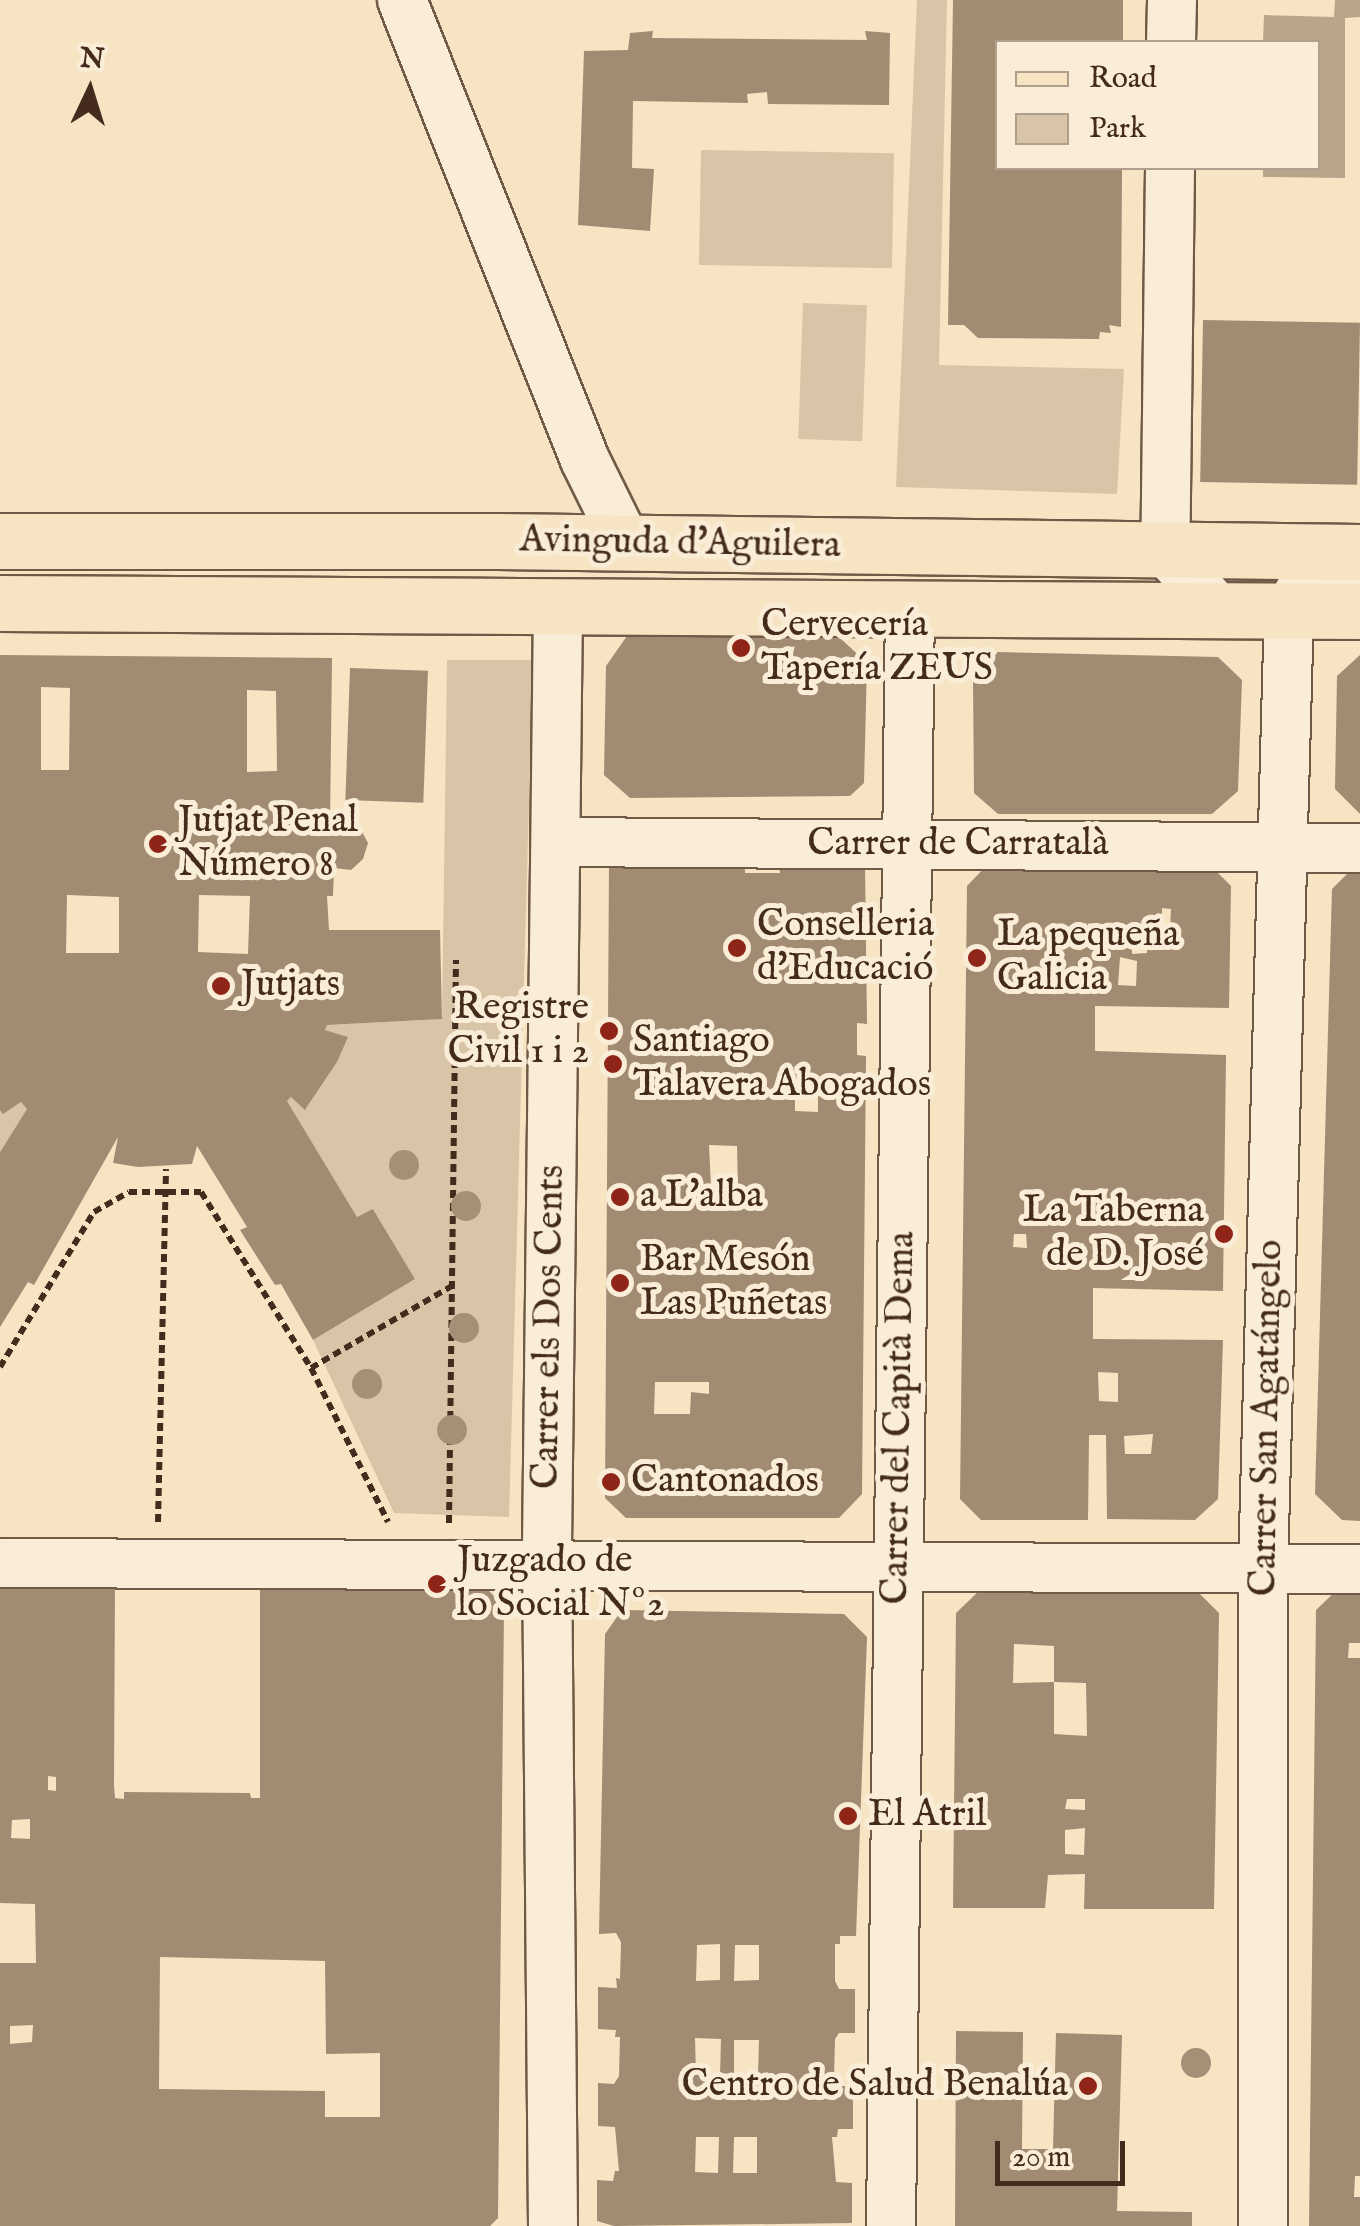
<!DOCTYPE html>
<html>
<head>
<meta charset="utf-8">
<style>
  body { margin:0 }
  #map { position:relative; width:1360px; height:2226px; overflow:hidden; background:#f6e4c3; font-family:"IM FELL English",serif }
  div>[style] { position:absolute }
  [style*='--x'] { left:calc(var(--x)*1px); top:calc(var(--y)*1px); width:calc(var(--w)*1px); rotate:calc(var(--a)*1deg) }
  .green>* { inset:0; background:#d8c5a7; transform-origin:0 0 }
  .water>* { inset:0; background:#b9a58b }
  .building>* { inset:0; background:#a18b73; transform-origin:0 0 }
  .path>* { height:6px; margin-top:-3px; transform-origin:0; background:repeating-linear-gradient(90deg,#442b1d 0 8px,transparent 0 13px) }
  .roads { filter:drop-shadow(2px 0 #705946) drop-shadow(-2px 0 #705946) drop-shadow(0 2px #705946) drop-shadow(0 -2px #705946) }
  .minor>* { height:48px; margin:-24px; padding:0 24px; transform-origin:24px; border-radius:24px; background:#f9edd8 }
  .primary>* { height:55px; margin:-27.5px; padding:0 27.5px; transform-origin:27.5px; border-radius:27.5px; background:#f6e4c3 }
  .trees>* { width:30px; height:30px; margin:-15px; border-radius:50%; background:#a58f77 }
  .dots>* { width:28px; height:28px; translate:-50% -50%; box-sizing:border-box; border:5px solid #f9edd8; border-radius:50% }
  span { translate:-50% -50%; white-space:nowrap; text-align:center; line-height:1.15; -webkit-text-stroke:10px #f9edd8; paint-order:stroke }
  .street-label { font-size:38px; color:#442b1d }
  .poi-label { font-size:38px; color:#442b1d }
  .left { translate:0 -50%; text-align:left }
  .right { translate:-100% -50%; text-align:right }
  .legend { position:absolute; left:995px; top:40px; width:325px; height:130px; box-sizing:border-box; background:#f9edd8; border:2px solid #b19f8d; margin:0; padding:12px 18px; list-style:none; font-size:30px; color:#442b1d }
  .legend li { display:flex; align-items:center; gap:20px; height:50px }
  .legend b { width:50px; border:2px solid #b19f8d }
  .north { position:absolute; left:40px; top:40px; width:100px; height:100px; -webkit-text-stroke:8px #f9edd8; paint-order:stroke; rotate:4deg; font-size:28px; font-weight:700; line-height:40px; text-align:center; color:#442b1d }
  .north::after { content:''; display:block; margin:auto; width:35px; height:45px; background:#442b1d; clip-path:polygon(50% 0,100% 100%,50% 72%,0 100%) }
  .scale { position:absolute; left:995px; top:2141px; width:130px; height:45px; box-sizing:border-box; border:5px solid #442b1d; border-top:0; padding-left:12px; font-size:30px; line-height:35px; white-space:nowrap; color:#442b1d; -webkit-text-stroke:8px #f9edd8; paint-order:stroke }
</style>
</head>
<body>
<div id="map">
  <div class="green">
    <i style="clip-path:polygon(917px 0,947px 0,939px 365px,1124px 369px,1117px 494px,896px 487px)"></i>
    <i style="left:701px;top:150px;width:193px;height:115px;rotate:1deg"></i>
    <i style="left:803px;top:303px;width:64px;height:136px;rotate:2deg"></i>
    <i style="clip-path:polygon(447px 660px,533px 660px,509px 1517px,394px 1513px,313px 1340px,415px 1279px,374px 1210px,357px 1217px,287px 1101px,291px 1097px,306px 1109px,337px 1062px,347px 1037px,325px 1030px,327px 1025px,442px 1019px)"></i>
    <i style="clip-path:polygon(21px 1102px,27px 1109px,0 1152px,0 1110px,3px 1113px)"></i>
  </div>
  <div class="water">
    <i style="clip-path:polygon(1335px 0,1360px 0,1360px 17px,1345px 18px,1345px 178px,1263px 177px,1263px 168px,1318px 168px,1318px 42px,1263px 42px,1264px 15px,1334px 17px)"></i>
  </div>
  <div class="building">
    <i style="clip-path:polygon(953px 0,1123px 0,1123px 42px,998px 42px,998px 168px,1122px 168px,1121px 327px,1109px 325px,1111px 333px,1100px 332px,1099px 339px,978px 338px,964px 325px,948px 325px)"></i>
    <i style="clip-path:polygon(653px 31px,652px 38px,867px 40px,865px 31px,890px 33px,889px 105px,768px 104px,767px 92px,747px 94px,748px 103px,633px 101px,632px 168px,654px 169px,650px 231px,578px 225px,584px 51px,628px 50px,630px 33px)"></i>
    <i style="left:1203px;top:320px;width:157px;height:162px;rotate:1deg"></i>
    <i style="clip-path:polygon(627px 636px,840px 638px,867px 663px,864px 783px,850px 796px,630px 798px,604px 775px,606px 666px)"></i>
    <i style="clip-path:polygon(998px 652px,1218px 657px,1242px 680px,1238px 791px,1212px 814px,998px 814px,974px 793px,973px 678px)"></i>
    <i style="clip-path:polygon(evenodd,0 655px,332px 658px,330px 825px,361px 830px,368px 843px,363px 859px,351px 870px,334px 868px,333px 896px,327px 896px,329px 930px,440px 930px,442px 1019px,327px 1025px,325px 1030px,348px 1037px,337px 1062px,305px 1110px,291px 1097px,287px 1101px,357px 1217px,373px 1209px,415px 1279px,313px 1340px,281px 1284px,275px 1285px,240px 1230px,247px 1227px,197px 1146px,192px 1164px,138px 1167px,113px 1163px,118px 1137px,34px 1285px,28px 1282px,0 1327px,0 1152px,27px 1109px,21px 1102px,3px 1114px,0 1110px,0 655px,41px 687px,70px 688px,69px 770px,41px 770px,41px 687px,0 655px,247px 690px,276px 691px,277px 771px,247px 772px,247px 690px,0 655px,67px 895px,119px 897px,119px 953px,66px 953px,67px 895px,0 655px,199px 895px,250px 896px,248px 954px,198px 952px,199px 895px)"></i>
    <i style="clip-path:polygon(1360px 655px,1360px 814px,1335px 789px,1337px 676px)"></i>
    <i style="left:350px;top:668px;width:78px;height:132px;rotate:2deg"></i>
    <i style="clip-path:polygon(evenodd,609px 863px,745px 863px,745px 873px,780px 873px,779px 863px,865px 864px,867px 1024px,857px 1023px,857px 1055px,866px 1056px,862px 1494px,839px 1518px,626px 1518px,605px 1498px,609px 863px,818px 1086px,818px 1112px,795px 1111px,795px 1087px,818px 1086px,609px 863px,709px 1145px,737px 1146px,738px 1188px,711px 1187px,709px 1145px,609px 863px,655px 1382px,709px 1382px,709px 1394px,691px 1392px,690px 1414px,654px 1414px,655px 1382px)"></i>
    <i style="clip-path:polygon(evenodd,989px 863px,1210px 865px,1231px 886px,1229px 1008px,1095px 1006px,1095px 1051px,1226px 1055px,1223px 1291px,1093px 1288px,1093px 1339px,1223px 1340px,1218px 1499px,1195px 1520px,1107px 1519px,1106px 1435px,1089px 1435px,1088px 1520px,981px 1520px,960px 1499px,967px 886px,989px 863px,1162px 908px,1171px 909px,1170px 930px,1162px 930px,1162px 908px,989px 863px,1132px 946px,1147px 946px,1147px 953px,1132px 954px,1132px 946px,989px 863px,1120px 957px,1137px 961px,1136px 986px,1118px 985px,1120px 957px,989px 863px,1014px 1234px,1026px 1234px,1027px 1248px,1013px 1247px,1014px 1234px,989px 863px,1098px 1372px,1118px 1373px,1118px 1402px,1099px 1401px,1098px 1372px,989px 863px,1153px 1434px,1151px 1454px,1125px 1454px,1124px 1436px,1153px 1434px)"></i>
    <i style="clip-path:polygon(1355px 866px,1360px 866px,1360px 1521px,1342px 1520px,1315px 1494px,1332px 889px)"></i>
    <i style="clip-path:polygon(evenodd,0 1580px,115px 1581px,114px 1786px,115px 1798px,124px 1799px,124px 1792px,250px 1793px,251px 1798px,260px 1798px,260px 1581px,482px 1584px,504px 1606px,498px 2218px,490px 2226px,0 2226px,0 1963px,36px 1963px,35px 1904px,0 1903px,0 1580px,48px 1776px,56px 1777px,56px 1791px,48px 1790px,48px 1776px,0 1580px,30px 1819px,30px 1839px,11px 1838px,12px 1820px,30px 1819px,0 1580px,160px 1957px,325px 1961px,326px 2054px,380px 2053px,380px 2117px,325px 2117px,325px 2091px,159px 2089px,160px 1957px,0 1580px,33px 2025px,32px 2042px,10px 2044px,10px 2026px,33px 2025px)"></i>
    <i style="clip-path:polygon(1339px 1588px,1360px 1589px,1360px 1643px,1349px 1643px,1348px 1658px,1360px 1658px,1360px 2176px,1355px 2176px,1354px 2197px,1360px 2197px,1360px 2226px,1309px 2226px,1316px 1610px)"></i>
    <i style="clip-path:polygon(evenodd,1195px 1589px,1219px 1613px,1214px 1909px,1084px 1909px,1085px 1874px,1048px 1875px,1045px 1908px,953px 1908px,956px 1613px,980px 1590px,1195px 1589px,1014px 1644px,1054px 1646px,1054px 1682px,1086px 1683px,1087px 1736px,1054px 1734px,1054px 1682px,1013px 1683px,1014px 1644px,1195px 1589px,1067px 1799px,1085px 1799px,1085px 1810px,1065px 1809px,1067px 1799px,1195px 1589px,1085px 1828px,1084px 1855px,1065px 1854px,1065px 1830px,1085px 1828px)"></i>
    <i style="clip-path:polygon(evenodd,622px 1610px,844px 1614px,867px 1637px,856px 1936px,840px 1936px,840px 1944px,835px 1944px,835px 1981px,839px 1989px,855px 1989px,855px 2033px,839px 2033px,835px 2039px,834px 2078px,838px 2078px,838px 2086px,853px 2086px,853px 2129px,838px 2129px,837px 2137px,832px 2137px,836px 2182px,852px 2183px,852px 2223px,614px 2226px,597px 2221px,597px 2180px,613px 2181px,615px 2171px,619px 2171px,615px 2127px,598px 2126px,598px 2083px,614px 2084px,619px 2076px,620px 2037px,615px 2037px,616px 2030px,598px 2029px,598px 1987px,617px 1988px,616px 1978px,620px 1979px,621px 1942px,616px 1933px,599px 1934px,605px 1634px,622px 1610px,720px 1944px,720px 1980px,696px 1981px,697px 1945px,720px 1944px,622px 1610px,735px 1945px,759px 1945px,759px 1980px,734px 1981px,735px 1945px,622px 1610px,695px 2038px,721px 2039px,720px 2075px,696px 2074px,695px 2038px,622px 1610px,734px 2040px,759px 2040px,758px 2076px,734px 2075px,734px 2040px,622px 1610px,696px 2137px,719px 2137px,718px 2173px,695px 2172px,696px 2137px,622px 1610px,734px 2137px,757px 2137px,757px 2173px,733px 2173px,734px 2137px)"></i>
    <i style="clip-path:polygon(956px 2031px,1023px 2032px,1022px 2149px,1053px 2149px,1056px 2033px,1122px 2035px,1117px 2211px,1192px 2212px,1192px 2226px,955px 2226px)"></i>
  </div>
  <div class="path">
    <i style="--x:0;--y:1367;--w:181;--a:-58.8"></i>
    <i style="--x:94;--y:1212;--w:40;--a:-29.7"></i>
    <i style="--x:129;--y:1192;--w:72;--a:0"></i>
    <i style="--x:201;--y:1192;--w:208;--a:58"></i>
    <i style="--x:311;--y:1368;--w:163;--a:-30.2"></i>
    <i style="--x:311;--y:1368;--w:172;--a:63.4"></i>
    <i style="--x:158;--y:1522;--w:353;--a:-88.7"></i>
    <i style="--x:449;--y:1523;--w:563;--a:-89.29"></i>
  </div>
  <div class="roads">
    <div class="minor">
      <i style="--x:402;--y:0;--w:495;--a:68.3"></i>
      <i style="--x:585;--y:460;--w:95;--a:63.7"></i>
      <i style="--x:1171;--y:42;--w:42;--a:-88.6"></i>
      <i style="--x:1170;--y:168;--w:383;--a:90.7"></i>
      <i style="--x:1165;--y:551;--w:80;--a:47.5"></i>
      <i style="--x:557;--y:842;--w:803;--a:0.43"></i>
      <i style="--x:0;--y:1563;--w:1360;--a:0.25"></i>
      <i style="--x:553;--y:2226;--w:678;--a:-90.51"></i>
      <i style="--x:547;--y:1548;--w:940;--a:-89.33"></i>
      <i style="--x:891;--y:2226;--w:1617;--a:-89.33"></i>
      <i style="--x:1263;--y:2226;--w:657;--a:-90"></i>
      <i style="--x:1263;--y:1569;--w:959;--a:-88.45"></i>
      <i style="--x:1289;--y:610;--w:26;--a:-61"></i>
      <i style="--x:1302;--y:587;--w:23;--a:-15"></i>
      <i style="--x:1324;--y:581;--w:36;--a:0"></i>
    </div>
    <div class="primary">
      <i style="--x:0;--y:541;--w:497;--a:0"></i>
      <i style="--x:497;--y:541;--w:863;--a:0.73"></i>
      <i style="--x:0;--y:603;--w:1360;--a:0.34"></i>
    </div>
  </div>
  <div class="trees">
    <i style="left:404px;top:1165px"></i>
    <i style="left:466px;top:1206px"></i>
    <i style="left:464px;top:1328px"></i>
    <i style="left:367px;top:1384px"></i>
    <i style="left:452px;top:1430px"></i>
    <i style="left:1196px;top:2063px"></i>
  </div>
  <div class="dots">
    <i style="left:741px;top:648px;background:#8f2418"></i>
    <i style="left:158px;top:844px;background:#8f2418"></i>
    <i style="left:737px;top:948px;background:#8f2418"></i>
    <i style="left:977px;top:958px;background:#8f2418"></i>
    <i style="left:221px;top:986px;background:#8f2418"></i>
    <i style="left:609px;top:1031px;background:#8f2418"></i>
    <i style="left:613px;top:1064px;background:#8f2418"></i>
    <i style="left:620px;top:1197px;background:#8f2418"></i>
    <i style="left:1224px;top:1234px;background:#8f2418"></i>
    <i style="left:620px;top:1283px;background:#8f2418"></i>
    <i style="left:611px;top:1482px;background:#8f2418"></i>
    <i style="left:437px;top:1584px;background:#8f2418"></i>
    <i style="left:848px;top:1816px;background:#8f2418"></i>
    <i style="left:1088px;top:2086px;background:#8f2418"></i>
  </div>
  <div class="street-label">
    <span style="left:680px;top:544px;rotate:1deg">Avinguda d'Aguilera</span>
    <span style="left:958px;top:845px">Carrer de Carratalà</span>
    <span style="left:550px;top:1327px;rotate:-89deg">Carrer els Dos Cents</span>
    <span style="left:900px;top:1418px;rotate:-89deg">Carrer del Capità Dema</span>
    <span style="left:1268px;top:1418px;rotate:-89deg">Carrer San Agatángelo</span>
  </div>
  <div class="poi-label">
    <span class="left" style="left:761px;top:648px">Cervecería<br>Tapería ZEUS</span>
    <span class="left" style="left:178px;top:844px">Jutjat Penal<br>Número 8</span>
    <span class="left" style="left:757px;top:948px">Conselleria<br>d'Educació</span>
    <span class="left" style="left:997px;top:958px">La pequeña<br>Galicia</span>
    <span class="left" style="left:241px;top:986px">Jutjats</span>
    <span class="right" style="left:589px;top:1031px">Registre<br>Civil 1 i 2</span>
    <span class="left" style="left:633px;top:1064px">Santiago<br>Talavera Abogados</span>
    <span class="left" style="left:640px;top:1197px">a L'alba</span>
    <span class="right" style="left:1204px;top:1234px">La Taberna<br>de D. José</span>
    <span class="left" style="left:640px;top:1283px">Bar Mesón<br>Las Puñetas</span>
    <span class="left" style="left:631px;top:1482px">Cantonados</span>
    <span class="left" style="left:457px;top:1584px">Juzgado de<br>lo Social Nº2</span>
    <span class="left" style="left:868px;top:1816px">El Atril</span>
    <span class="right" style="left:1068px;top:2086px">Centro de Salud Benalúa</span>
  </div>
  <ul class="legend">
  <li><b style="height:12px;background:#f6e4c3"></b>Road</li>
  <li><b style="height:28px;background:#d8c5a7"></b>Park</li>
  </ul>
  <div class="north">N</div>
  <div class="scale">20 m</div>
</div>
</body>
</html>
